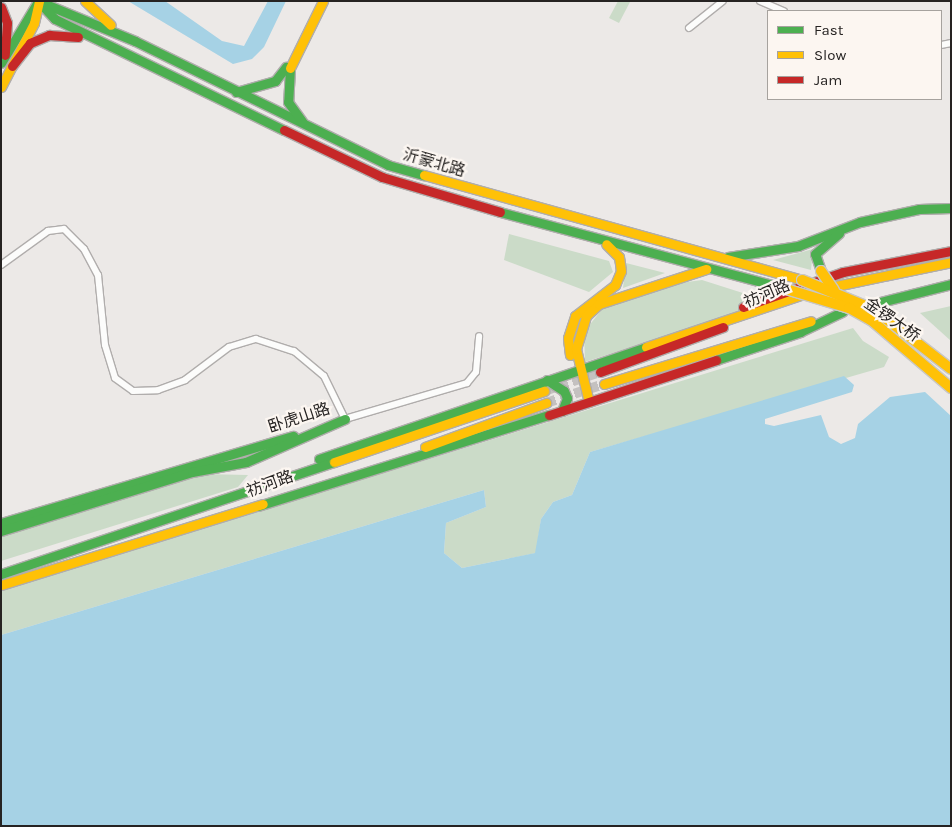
<!DOCTYPE html>
<html>
<head>
<meta charset="utf-8">
<style>
  body { margin:0 }
  #map { position:relative; width:952px; height:827px; overflow:hidden; background:#ece9e7; font-family:Karla,"Noto Sans SC",sans-serif }
  div>[style] { position:absolute }
  [style*='--x'] { left:calc(var(--x)*1px); top:calc(var(--y)*1px); width:calc(var(--w)*1px); rotate:calc(var(--a)*1deg) }
  .green>* { inset:0; background:#cbdbc8 }
  .water>* { inset:0; background:#a6d2e5 }
  .primary-tunnel>* { height:10px; margin-top:-5px; transform-origin:0; background:repeating-linear-gradient(90deg,#c4c1c0 0 10px,transparent 0 15px) }
  .roads { filter:drop-shadow(1px 0 #b0adac) drop-shadow(-1px 0 #b0adac) drop-shadow(0 1px #b0adac) drop-shadow(0 -1px #b0adac) }
  .street>* { height:6px; margin:-3px; padding:0 3px; transform-origin:3px; border-radius:3px; background:#fcfcfb }
  .fast>* { height:9px; margin:-4.5px; padding:0 4.5px; transform-origin:4.5px; border-radius:4.5px; background:#4caf50 }
  .slow>* { height:9px; margin:-4.5px; padding:0 4.5px; transform-origin:4.5px; border-radius:4.5px; background:#ffc107 }
  .jam>* { height:9px; margin:-4.5px; padding:0 4.5px; transform-origin:4.5px; border-radius:4.5px; background:#c62828 }
  .bridges { filter:drop-shadow(1px 0 #c8c7c6) drop-shadow(-1px 0 #c8c7c6) drop-shadow(0 1px #c8c7c6) drop-shadow(0 -1px #c8c7c6) }
  .slow-bridge>* { height:10px; margin:-5px; padding:0 5px; transform-origin:5px; border-radius:5px; background:#ffc107 }
  span { translate:-50% -50%; white-space:nowrap; text-align:center; line-height:1.15; -webkit-text-stroke:4.5px #fcf6f1; paint-order:stroke }
  .street-label { font-size:16px; color:#262322 }
  .frame { position:absolute; inset:0; border:2px solid #262322; pointer-events:none }
  .legend { position:absolute; left:767px; top:10px; width:175px; height:90px; box-sizing:border-box; background:#fcf6f1; border:1px solid #a6a29e; margin:0; padding:6px 9px; list-style:none; font-size:15px; color:#262322 }
  .legend li { display:flex; align-items:center; gap:10px; height:25px }
  .legend b { width:25px; border:1px solid #a6a29e }
</style>
</head>
<body>
<div id="map">
  <div class="green">
    <i style="clip-path:polygon(618px 1px,630px 2px,619px 23px,609px 18px)"></i>
    <i style="clip-path:polygon(509px 234px,609px 261px,613px 272px,589px 292px,504px 260px)"></i>
    <i style="clip-path:polygon(813px 249px,811px 270px,773px 260px)"></i>
    <i style="clip-path:polygon(626px 263px,665px 273px,623px 288px)"></i>
    <i style="clip-path:polygon(702px 280px,771px 302px,585px 362px,584px 332px,603px 308px,680px 283px)"></i>
    <i style="clip-path:polygon(951px 306px,951px 341px,920px 313px)"></i>
    <i style="clip-path:polygon(853px 328px,863px 341px,889px 357px,884px 367px,590px 452px,572px 495px,553px 502px,541px 519px,536px 553px,462px 568px,444px 553px,446px 523px,486px 507px,484px 490px,1px 635px,1px 591px)"></i>
    <i style="clip-path:polygon(202px 474px,248px 475px,238px 487px,1px 561px,1px 536px)"></i>
  </div>
  <div class="water">
    <i style="clip-path:polygon(128px 1px,165px 1px,222px 41px,244px 46px,268px 1px,286px 1px,264px 47px,252px 59px,233px 64px)"></i>
    <i style="clip-path:polygon(844px 376px,854px 385px,852px 392px,765px 419px,765px 424px,774px 426px,821px 415px,829px 437px,841px 444px,855px 438px,858px 424px,890px 397px,925px 392px,951px 416px,951px 826px,1px 826px,1px 635px,484px 490px,486px 507px,446px 523px,444px 553px,462px 568px,535px 553px,541px 519px,553px 502px,572px 495px,590px 452px)"></i>
  </div>
  <div class="primary-tunnel">
    <i style="--x:544;--y:391;--w:59;--a:-18.7"></i>
    <i style="--x:546;--y:403;--w:61;--a:-18.1"></i>
  </div>
  <div class="roads">
    <div class="street">
      <i style="--x:760;--y:1;--w:26;--a:23"></i>
      <i style="--x:689;--y:28;--w:43;--a:-38.5"></i>
      <i style="--x:941;--y:45;--w:10;--a:-11"></i>
      <i style="--x:1;--y:265;--w:58;--a:-35.9"></i>
      <i style="--x:48;--y:231;--w:16;--a:-7"></i>
      <i style="--x:64;--y:229;--w:28;--a:45"></i>
      <i style="--x:84;--y:249;--w:30;--a:62"></i>
      <i style="--x:98;--y:275;--w:70;--a:84.3"></i>
      <i style="--x:105;--y:345;--w:34;--a:73"></i>
      <i style="--x:115;--y:378;--w:22;--a:36"></i>
      <i style="--x:133;--y:391;--w:25;--a:-2"></i>
      <i style="--x:158;--y:390;--w:29;--a:-20"></i>
      <i style="--x:185;--y:380;--w:55;--a:-36.9"></i>
      <i style="--x:229;--y:347;--w:28;--a:-17"></i>
      <i style="--x:256;--y:339;--w:40;--a:18"></i>
      <i style="--x:294;--y:351;--w:39;--a:40"></i>
      <i style="--x:324;--y:376;--w:48;--a:64"></i>
      <i style="--x:345;--y:419;--w:127;--a:-16.4"></i>
      <i style="--x:467;--y:383;--w:14;--a:-51"></i>
      <i style="--x:476;--y:372;--w:36;--a:-85"></i>
    </div>
    <div class="fast">
      <i style="--x:38;--y:1;--w:105;--a:22.4"></i>
      <i style="--x:135;--y:41;--w:282;--a:26.1"></i>
      <i style="--x:388;--y:165;--w:37;--a:16"></i>
      <i style="--x:39;--y:2;--w:23;--a:47"></i>
      <i style="--x:55;--y:19;--w:254;--a:25.9"></i>
      <i style="--x:1;--y:63;--w:70;--a:-59"></i>
      <i style="--x:290;--y:68;--w:34;--a:93"></i>
      <i style="--x:288;--y:102;--w:24;--a:54"></i>
      <i style="--x:236;--y:92;--w:41;--a:-15.8"></i>
      <i style="--x:275;--y:81;--w:18;--a:-52"></i>
      <i style="--x:500;--y:212;--w:286;--a:15"></i>
      <i style="--x:728;--y:257;--w:71;--a:-8.9"></i>
      <i style="--x:798;--y:246;--w:66;--a:-21.2"></i>
      <i style="--x:860;--y:222;--w:60;--a:-12.4"></i>
      <i style="--x:919;--y:209;--w:32;--a:-2"></i>
      <i style="--x:821;--y:271;--w:18;--a:-109"></i>
      <i style="--x:815;--y:254;--w:32;--a:-41"></i>
      <i style="--x:861;--y:307;--w:93;--a:-14.3"></i>
      <i style="--x:716;--y:360;--w:89;--a:-18.4"></i>
      <i style="--x:800;--y:332;--w:47;--a:-25.5"></i>
      <i style="--x:547;--y:380;--w:20;--a:33"></i>
      <i style="--x:564;--y:391;--w:8;--a:67"></i>
      <i style="--x:567;--y:398;--w:14;--a:111"></i>
      <i style="--x:319;--y:459;--w:346;--a:-18.9"></i>
      <i style="--x:258;--y:506;--w:305;--a:-17.4"></i>
      <i style="--x:1;--y:523;--w:305;--a:-16.6"></i>
      <i style="--x:1;--y:531;--w:200;--a:-17.2"></i>
      <i style="--x:192;--y:472;--w:55;--a:-10.5"></i>
      <i style="--x:246;--y:462;--w:108;--a:-23.5"></i>
      <i style="--x:1;--y:574;--w:351;--a:-18.6"></i>
    </div>
    <div class="slow">
      <i style="--x:85;--y:1;--w:35;--a:43"></i>
      <i style="--x:290;--y:68;--w:75;--a:-63.8"></i>
      <i style="--x:1;--y:87;--w:72;--a:-62.7"></i>
      <i style="--x:34;--y:23;--w:23;--a:-77"></i>
      <i style="--x:424;--y:175;--w:392;--a:15.5"></i>
      <i style="--x:826;--y:288;--w:128;--a:-11.7"></i>
      <i style="--x:646;--y:347;--w:175;--a:-18.6"></i>
      <i style="--x:570;--y:355;--w:17;--a:-97"></i>
      <i style="--x:568;--y:338;--w:23;--a:-72"></i>
      <i style="--x:575;--y:316;--w:51;--a:-37.8"></i>
      <i style="--x:615;--y:285;--w:15;--a:-67"></i>
      <i style="--x:621;--y:271;--w:14;--a:-98"></i>
      <i style="--x:619;--y:257;--w:18;--a:-135"></i>
      <i style="--x:604;--y:384;--w:216;--a:-16.9"></i>
      <i style="--x:589;--y:402;--w:55;--a:-103.8"></i>
      <i style="--x:576;--y:349;--w:34;--a:-73"></i>
      <i style="--x:586;--y:316;--w:18;--a:-43"></i>
      <i style="--x:599;--y:304;--w:113;--a:-18.1"></i>
      <i style="--x:425;--y:447;--w:129;--a:-20"></i>
      <i style="--x:334;--y:462;--w:222;--a:-18.7"></i>
      <i style="--x:1;--y:585;--w:274;--a:-17.2"></i>
    </div>
    <div class="jam">
      <i style="--x:1;--y:7;--w:17;--a:69"></i>
      <i style="--x:7;--y:23;--w:32;--a:94"></i>
      <i style="--x:12;--y:66;--w:29;--a:-52"></i>
      <i style="--x:30;--y:43;--w:21;--a:-23"></i>
      <i style="--x:49;--y:35;--w:29;--a:4"></i>
      <i style="--x:284;--y:130;--w:109;--a:25.6"></i>
      <i style="--x:382;--y:177;--w:123;--a:16.5"></i>
      <i style="--x:743;--y:307;--w:106;--a:-19.3"></i>
      <i style="--x:843;--y:272;--w:110;--a:-11"></i>
      <i style="--x:600;--y:372;--w:131;--a:-20.1"></i>
      <i style="--x:549;--y:415;--w:176;--a:-18.2"></i>
    </div>
  </div>
  <div class="bridges">
    <div class="slow-bridge">
      <i style="--x:821;--y:271;--w:23;--a:56"></i>
      <i style="--x:802;--y:280;--w:79;--a:22.3"></i>
      <i style="--x:875;--y:310;--w:96;--a:37.8"></i>
      <i style="--x:776;--y:286;--w:76;--a:16.8"></i>
      <i style="--x:849;--y:308;--w:25;--a:29"></i>
      <i style="--x:871;--y:320;--w:105;--a:40.4"></i>
    </div>
  </div>
  <div class="street-label">
    <span style="left:434px;top:163px;rotate:16deg">沂蒙北路</span>
    <span style="left:767px;top:294px;rotate:-23deg">祊河路</span>
    <span style="left:892px;top:320px;rotate:35deg">金锣大桥</span>
    <span style="left:299px;top:418px;rotate:-18deg">卧虎山路</span>
    <span style="left:270px;top:484px;rotate:-20deg">祊河路</span>
  </div>
  <div class="frame"></div>
  <ul class="legend">
  <li><b style="height:6px;background:#4caf50"></b>Fast</li>
  <li><b style="height:6px;background:#ffc107"></b>Slow</li>
  <li><b style="height:6px;background:#c62828"></b>Jam</li>
  </ul>
</div>
</body>
</html>
